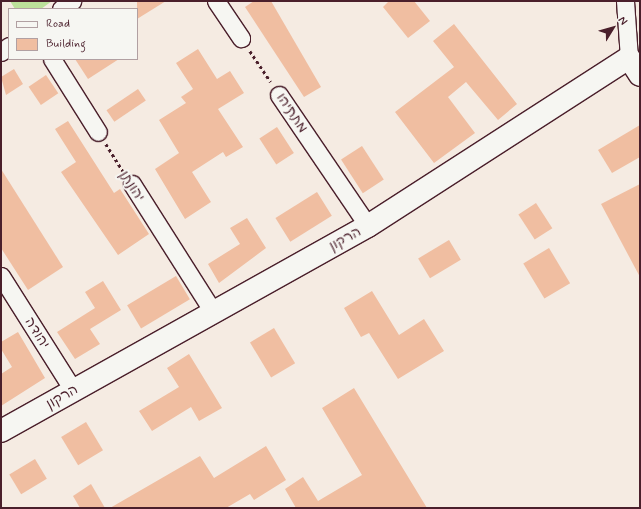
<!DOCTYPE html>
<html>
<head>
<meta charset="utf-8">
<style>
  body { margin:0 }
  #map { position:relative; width:641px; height:509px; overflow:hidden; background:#f5ebe2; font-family:Mynerve,"Playpen Sans Hebrew",sans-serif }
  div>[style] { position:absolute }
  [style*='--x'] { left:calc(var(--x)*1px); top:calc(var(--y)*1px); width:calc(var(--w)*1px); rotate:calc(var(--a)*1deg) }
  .green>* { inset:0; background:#bce09a }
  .building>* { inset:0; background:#f0bea1; transform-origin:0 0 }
  .path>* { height:2.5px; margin-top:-1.25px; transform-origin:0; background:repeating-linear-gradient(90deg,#4a1f2b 0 3px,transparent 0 6px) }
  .roads { filter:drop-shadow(1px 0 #4a1f2b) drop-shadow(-1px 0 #4a1f2b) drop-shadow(0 1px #4a1f2b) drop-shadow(0 -1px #4a1f2b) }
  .minor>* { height:17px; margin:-8.5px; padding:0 8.5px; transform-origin:8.5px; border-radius:8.5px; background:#f6f6f2 }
  .tertiary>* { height:22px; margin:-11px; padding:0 11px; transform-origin:11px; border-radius:11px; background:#f6f6f2 }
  span { translate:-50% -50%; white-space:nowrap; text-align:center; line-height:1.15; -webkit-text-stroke:4px #f6f6f2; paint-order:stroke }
  .street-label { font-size:14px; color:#4a1f2b }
  .frame { position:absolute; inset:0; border:2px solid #4a1f2b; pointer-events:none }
  .legend { position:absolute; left:8px; top:8px; width:130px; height:52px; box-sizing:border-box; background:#f6f6f2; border:1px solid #b1a0a2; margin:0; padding:5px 7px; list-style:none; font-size:12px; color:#4a1f2b }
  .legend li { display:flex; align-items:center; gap:8px; height:20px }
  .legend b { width:20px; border:1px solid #b1a0a2 }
  .north { position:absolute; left:593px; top:8px; width:40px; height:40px; -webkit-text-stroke:3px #f6f6f2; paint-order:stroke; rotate:53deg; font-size:11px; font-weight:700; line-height:16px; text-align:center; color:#4a1f2b }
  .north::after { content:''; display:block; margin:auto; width:14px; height:18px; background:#4a1f2b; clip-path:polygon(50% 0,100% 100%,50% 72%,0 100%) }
</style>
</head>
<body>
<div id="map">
  <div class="green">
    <i style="clip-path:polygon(10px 1px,52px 1px,41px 9px,15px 9px)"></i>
  </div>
  <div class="building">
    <i style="clip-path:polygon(137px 1px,166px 1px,137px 19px)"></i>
    <i style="clip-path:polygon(254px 1px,271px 1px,321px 87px,304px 97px,245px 7px)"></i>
    <i style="clip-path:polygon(389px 1px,414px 1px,430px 21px,408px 38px,383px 7px)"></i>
    <i style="clip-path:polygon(454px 24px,517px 104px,498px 120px,466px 82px,448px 97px,475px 133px,434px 163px,395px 112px,454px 67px,433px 41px)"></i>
    <i style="clip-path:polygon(198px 49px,217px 79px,230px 71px,244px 93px,218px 109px,243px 147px,226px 157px,223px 152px,192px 172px,211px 202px,185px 219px,155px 169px,179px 153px,159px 120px,186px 103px,181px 97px,193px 89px,176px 63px)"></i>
    <i style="clip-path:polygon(75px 59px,119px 59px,88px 79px)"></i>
    <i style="clip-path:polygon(14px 69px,23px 84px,6px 95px,1px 77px)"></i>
    <i style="left:46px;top:75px;width:22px;height:21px;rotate:56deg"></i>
    <i style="left:138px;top:89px;width:14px;height:38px;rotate:56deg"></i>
    <i style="clip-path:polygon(68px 121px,114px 193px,120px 189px,149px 234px,118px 255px,61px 172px,76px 162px,55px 129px)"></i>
    <i style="clip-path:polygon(640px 125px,640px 157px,612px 173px,598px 150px)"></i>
    <i style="left:277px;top:127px;width:31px;height:21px;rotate:57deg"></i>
    <i style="left:362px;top:146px;width:40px;height:25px;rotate:57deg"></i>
    <i style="clip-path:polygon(1px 169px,63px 267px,28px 290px,1px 248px)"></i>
    <i style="clip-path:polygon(640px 184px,640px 277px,601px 204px)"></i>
    <i style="left:317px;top:192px;width:28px;height:49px;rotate:58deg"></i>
    <i style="left:536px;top:203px;width:30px;height:21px;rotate:57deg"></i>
    <i style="clip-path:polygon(247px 218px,266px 248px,219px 283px,208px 264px,240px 244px,230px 228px)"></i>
    <i style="left:449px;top:240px;width:23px;height:36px;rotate:59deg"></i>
    <i style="left:549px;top:248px;width:41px;height:30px;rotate:59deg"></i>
    <i style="left:176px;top:276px;width:27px;height:57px;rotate:59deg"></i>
    <i style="clip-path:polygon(103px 281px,121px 310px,90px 329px,100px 344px,75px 359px,57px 332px,95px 308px,85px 292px)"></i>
    <i style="clip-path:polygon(372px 291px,399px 335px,424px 319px,444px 351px,398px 379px,369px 333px,361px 337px,344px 308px)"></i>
    <i style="left:274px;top:328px;width:41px;height:28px;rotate:59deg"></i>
    <i style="clip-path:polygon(18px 332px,45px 378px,1px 406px,1px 374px,12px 367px,1px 349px,1px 342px)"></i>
    <i style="clip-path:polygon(189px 354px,222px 408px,199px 421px,191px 407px,152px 431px,139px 411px,179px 387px,167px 368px)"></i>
    <i style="clip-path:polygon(354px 388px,427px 508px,296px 508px,285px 489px,303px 477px,318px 501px,362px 475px,322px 408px)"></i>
    <i style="left:86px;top:422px;width:33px;height:29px;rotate:59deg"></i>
    <i style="clip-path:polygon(266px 446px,286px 480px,254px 500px,250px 494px,226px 508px,110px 508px,200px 456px,214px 478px)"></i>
    <i style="left:35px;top:459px;width:23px;height:30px;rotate:59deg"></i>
    <i style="clip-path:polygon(91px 484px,105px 508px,80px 508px,73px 496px)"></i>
  </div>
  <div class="path">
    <i style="--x:250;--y:51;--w:37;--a:56"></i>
    <i style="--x:106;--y:144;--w:32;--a:58"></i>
  </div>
  <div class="roads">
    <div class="minor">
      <i style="--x:216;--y:1;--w:45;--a:56"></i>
      <i style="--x:625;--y:1;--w:57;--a:86"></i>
      <i style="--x:61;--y:9;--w:14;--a:-36"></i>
      <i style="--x:1;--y:52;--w:10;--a:-37"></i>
      <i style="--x:52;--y:59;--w:86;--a:57.8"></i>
      <i style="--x:279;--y:95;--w:158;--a:55.8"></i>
      <i style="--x:132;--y:184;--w:153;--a:57.6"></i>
      <i style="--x:1;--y:276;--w:135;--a:57.7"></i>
    </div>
    <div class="tertiary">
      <i style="--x:1;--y:431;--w:420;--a:-29.2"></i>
      <i style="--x:368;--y:226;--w:310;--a:-32.8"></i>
      <i style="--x:629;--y:58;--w:20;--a:57"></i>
    </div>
  </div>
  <div class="street-label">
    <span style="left:292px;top:113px;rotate:56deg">מתתיהו</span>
    <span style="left:132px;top:186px;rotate:57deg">יהונתן</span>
    <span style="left:345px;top:239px;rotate:-29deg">הרקון</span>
    <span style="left:37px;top:333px;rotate:58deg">יהודה</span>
    <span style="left:62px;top:397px;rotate:-30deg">הרקון</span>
  </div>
  <div class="frame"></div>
  <ul class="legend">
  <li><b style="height:5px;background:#f6f6f2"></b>Road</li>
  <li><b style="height:11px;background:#f0bea1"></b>Building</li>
  </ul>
  <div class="north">N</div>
</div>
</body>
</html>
